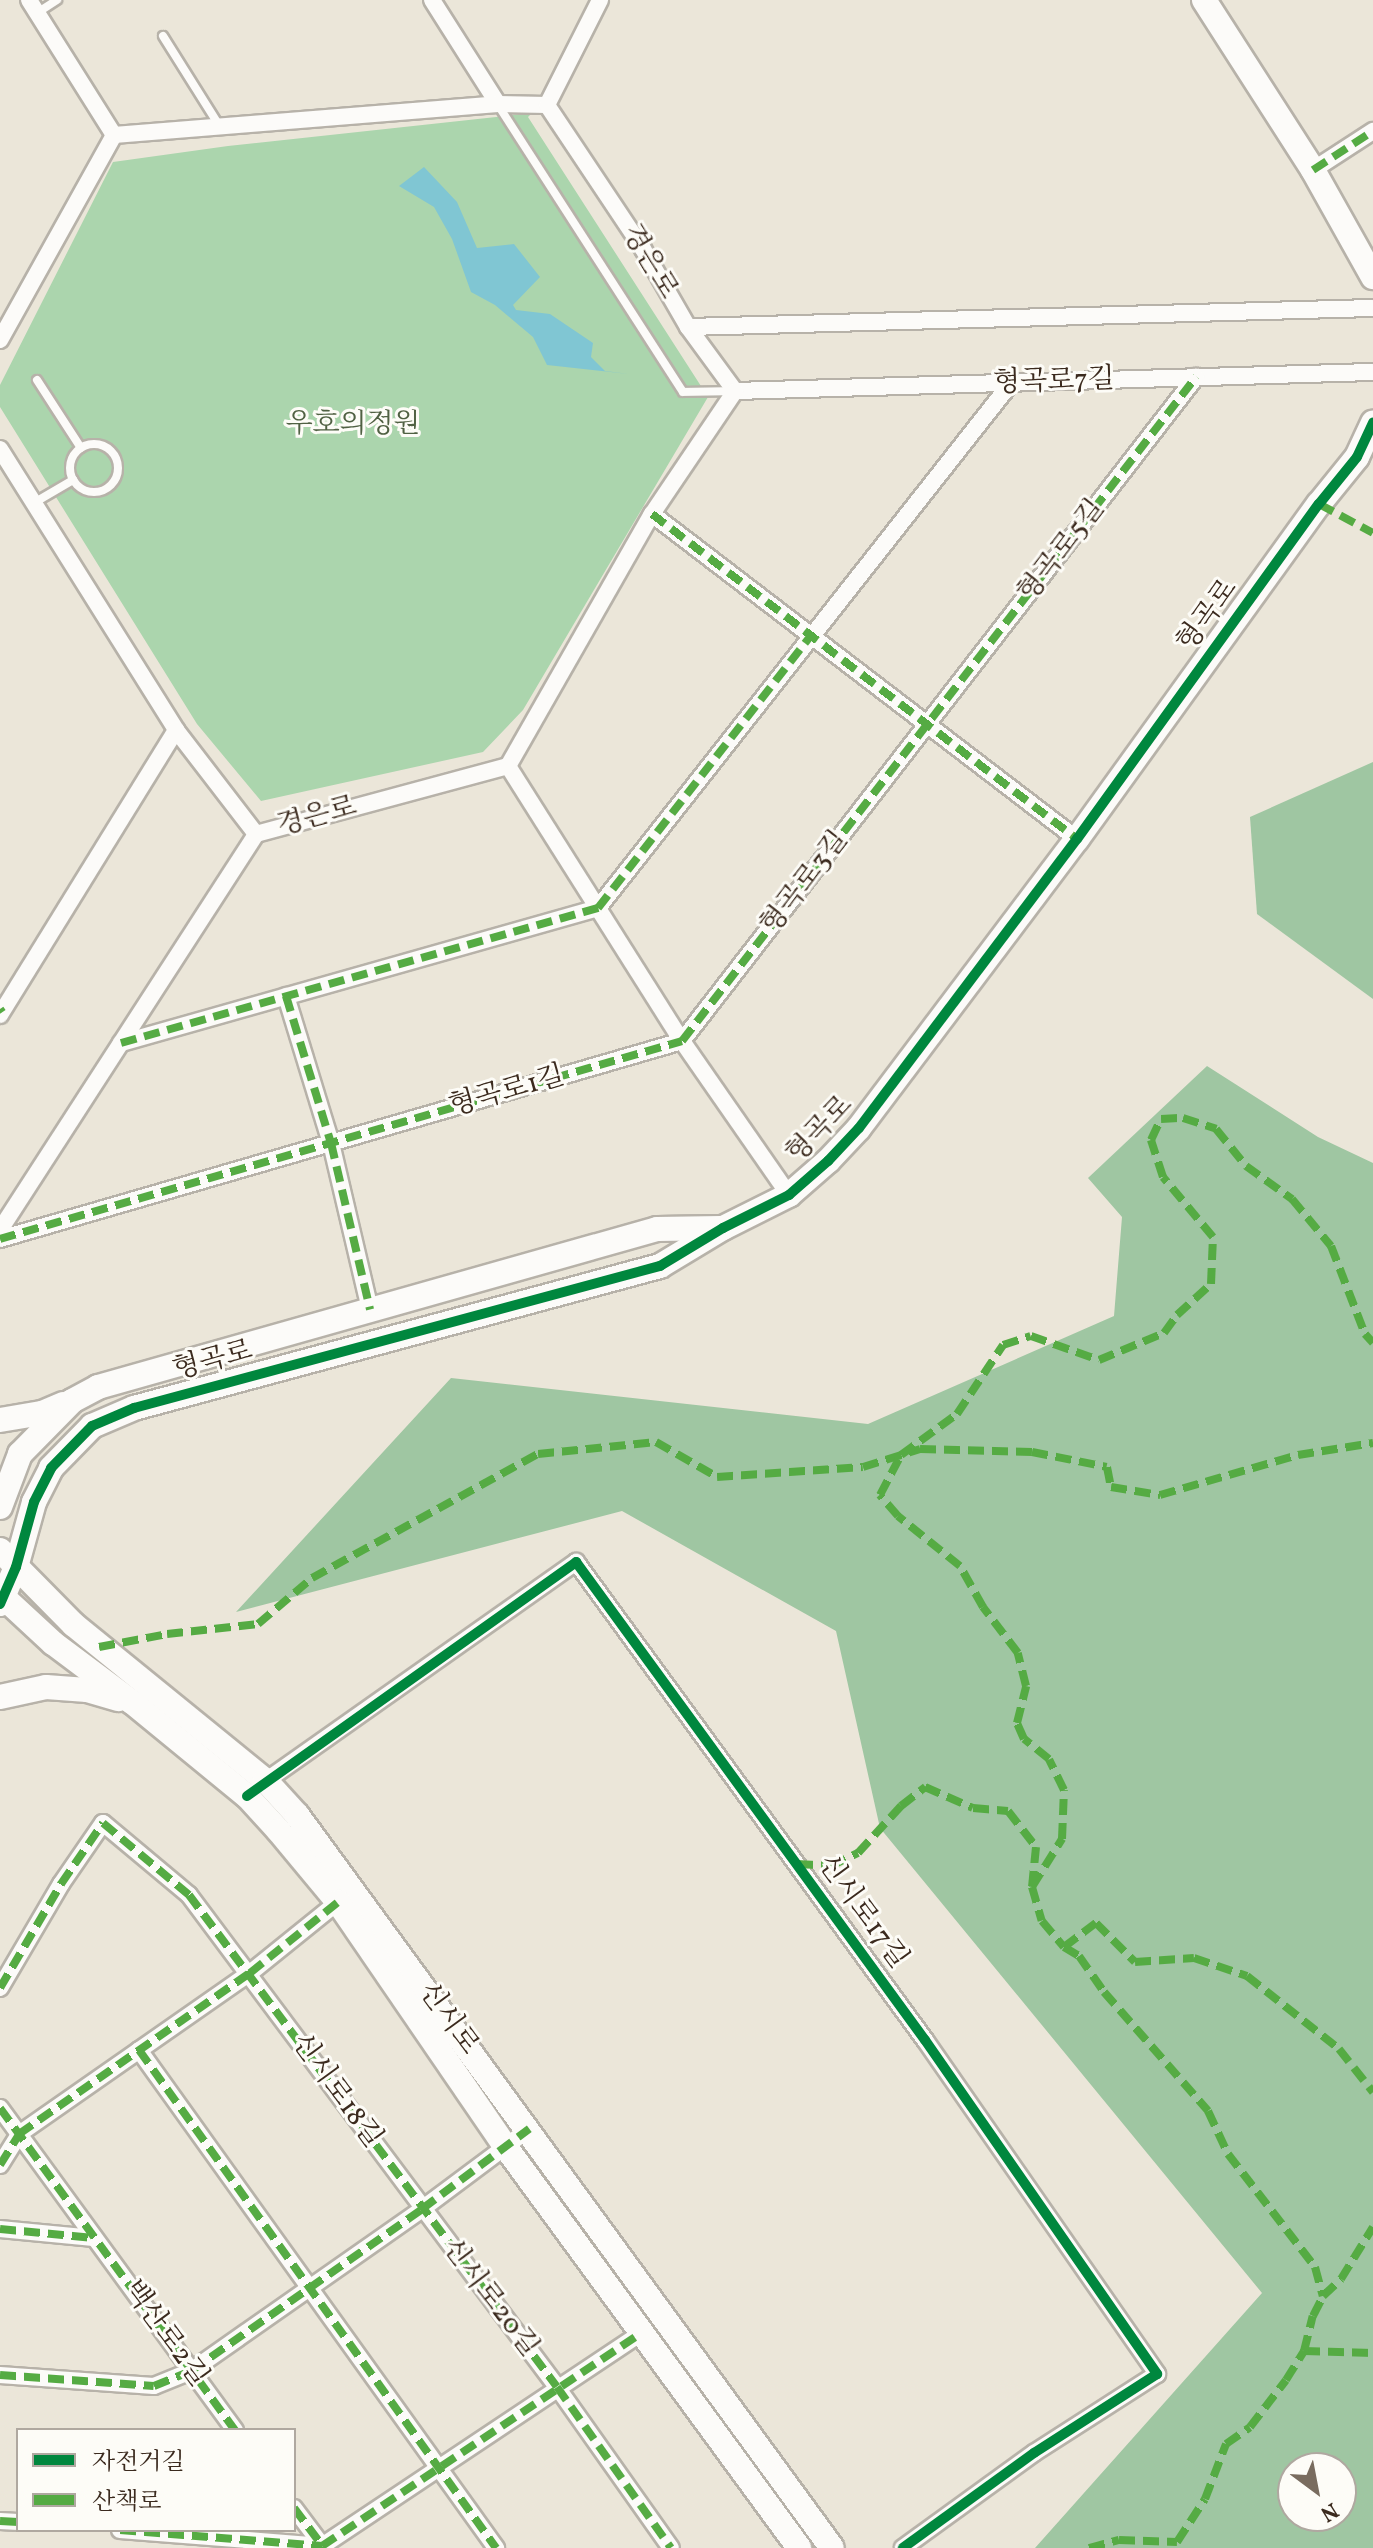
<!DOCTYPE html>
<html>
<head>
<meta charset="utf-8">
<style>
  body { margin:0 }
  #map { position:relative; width:1373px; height:2548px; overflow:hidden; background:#ebe6d9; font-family:Vollkorn,"Noto Serif KR",serif }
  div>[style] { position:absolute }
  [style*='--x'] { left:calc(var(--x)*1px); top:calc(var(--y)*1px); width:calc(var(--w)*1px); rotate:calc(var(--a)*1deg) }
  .green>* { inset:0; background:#abd5ad }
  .forest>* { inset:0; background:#9fc6a2 }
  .water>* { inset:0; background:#80c6d3 }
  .roads { filter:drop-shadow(2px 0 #b7b2a9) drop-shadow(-2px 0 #b7b2a9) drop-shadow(0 2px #b7b2a9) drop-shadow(0 -2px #b7b2a9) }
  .lane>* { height:8px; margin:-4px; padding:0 4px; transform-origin:4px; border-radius:4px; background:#fcfbf9 }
  .lane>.ring { margin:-4px; padding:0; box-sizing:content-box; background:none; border:8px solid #fcfbf9; border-radius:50% }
  .street>* { height:16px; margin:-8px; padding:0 8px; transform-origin:8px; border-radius:8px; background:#fcfbf9 }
  .secondary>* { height:24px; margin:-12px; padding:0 12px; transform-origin:12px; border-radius:12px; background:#fcfbf9 }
  .quiet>* { height:8px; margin-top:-4px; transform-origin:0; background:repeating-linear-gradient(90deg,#55ab43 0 16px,transparent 0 24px) }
  .cycleway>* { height:10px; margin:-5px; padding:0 5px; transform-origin:5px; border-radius:5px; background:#00873e }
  span { translate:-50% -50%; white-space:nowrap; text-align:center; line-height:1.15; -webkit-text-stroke:6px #fdfcf7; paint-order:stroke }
  .street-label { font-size:28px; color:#3b2a1e }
  .park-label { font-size:28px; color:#506143 }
  .legend { position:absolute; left:16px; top:2428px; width:280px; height:104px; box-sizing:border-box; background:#fdfcf7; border:2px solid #afa8a0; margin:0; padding:10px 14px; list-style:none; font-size:24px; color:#3b2a1e }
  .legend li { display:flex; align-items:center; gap:16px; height:40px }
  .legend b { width:40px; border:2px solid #afa8a0 }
  .north { position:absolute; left:1277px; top:2452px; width:80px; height:80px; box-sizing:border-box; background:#fdfcf7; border:2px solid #afa8a0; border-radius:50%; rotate:148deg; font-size:22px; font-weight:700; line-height:32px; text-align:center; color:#3b2a1e }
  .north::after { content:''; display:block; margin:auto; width:28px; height:36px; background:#796c5f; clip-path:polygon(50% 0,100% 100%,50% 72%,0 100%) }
</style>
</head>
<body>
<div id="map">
  <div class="green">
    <i style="clip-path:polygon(532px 113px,528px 117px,708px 397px,523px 710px,483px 752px,261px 801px,197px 724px,0 407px,0 385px,113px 162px,228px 146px)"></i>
  </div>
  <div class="forest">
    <i style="clip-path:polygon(1373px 762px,1373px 999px,1257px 914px,1250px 817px)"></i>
    <i style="clip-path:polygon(evenodd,1207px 1066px,1318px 1137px,1373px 1163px,1373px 2548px,1035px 2548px,1262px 2293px,880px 1828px,836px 1631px,622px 1511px,236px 1612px,451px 1378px,868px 1424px,1114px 1316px,1122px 1217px,1088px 1178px,1207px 1066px,1293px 2468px,1341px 2468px,1341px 2516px,1293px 2516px,1293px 2468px)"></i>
  </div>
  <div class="water">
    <i style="clip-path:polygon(424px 167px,457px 202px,477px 248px,514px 244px,540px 277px,513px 305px,516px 310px,550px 314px,593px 343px,591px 357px,605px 371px,629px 374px,547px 365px,533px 337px,495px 305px,471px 292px,452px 239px,434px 207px,399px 186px)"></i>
  </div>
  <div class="roads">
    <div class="lane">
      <i style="--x:37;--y:13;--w:24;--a:-33"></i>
      <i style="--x:163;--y:36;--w:107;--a:57.9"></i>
      <i style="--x:498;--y:105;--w:341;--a:57.2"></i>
      <i style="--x:683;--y:392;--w:52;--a:-1.1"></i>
      <i style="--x:37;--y:380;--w:81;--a:57.1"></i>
      <i class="ring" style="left:70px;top:444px;width:40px;height:40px"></i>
      <i style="--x:32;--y:504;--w:48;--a:-30.3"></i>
    </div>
    <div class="street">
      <i style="--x:29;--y:0;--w:160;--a:57.8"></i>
      <i style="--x:432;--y:0;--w:123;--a:57.6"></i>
      <i style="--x:547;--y:105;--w:118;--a:-63.2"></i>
      <i style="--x:1313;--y:170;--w:72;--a:-33"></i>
      <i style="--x:688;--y:327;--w:685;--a:-1.59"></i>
      <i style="--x:0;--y:340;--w:235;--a:-60.9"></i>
      <i style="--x:114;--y:135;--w:385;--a:-4.6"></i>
      <i style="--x:498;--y:104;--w:49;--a:1.2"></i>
      <i style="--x:547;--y:105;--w:173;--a:56.3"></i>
      <i style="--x:643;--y:249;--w:90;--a:60"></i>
      <i style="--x:688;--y:327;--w:79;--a:53.7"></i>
      <i style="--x:735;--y:391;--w:638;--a:-1.71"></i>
      <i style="--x:0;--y:449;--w:332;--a:57.9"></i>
      <i style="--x:176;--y:730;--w:131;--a:52.4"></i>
      <i style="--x:256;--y:834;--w:261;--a:-15.1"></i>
      <i style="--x:508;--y:766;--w:290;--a:-60.3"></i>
      <i style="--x:652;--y:514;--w:148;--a:-56"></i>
      <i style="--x:652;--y:514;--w:535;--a:37.41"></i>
      <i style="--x:508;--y:766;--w:325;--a:57.7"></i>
      <i style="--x:682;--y:1041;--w:188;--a:55.2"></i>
      <i style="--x:286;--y:996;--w:154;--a:73"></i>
      <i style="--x:331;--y:1143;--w:171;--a:76.8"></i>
      <i style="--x:0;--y:1015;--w:335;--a:-58.3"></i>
      <i style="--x:121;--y:1043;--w:496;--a:-15.8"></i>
      <i style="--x:598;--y:908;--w:668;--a:-51.81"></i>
      <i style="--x:0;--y:1230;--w:472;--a:-57.1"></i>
      <i style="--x:0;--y:1239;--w:710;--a:-16.19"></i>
      <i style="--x:682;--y:1041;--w:840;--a:-52.26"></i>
      <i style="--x:260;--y:1785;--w:387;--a:-35.2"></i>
      <i style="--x:576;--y:1562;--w:592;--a:53.87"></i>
      <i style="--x:925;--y:2040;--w:407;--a:55.2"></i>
      <i style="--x:1157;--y:2374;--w:146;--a:147.3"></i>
      <i style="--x:1034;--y:2453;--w:162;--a:144.1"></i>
      <i style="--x:0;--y:1988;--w:121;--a:-59.6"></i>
      <i style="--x:61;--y:1884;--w:74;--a:-55.5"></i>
      <i style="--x:103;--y:1823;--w:112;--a:39.9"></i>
      <i style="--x:189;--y:1895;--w:614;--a:53.2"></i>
      <i style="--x:557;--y:2387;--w:197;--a:54.7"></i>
      <i style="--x:139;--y:2050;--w:613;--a:54.36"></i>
      <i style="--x:0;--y:2108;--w:399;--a:53.9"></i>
      <i style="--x:0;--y:2165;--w:36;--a:-58"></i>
      <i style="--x:19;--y:2134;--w:282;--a:-34.9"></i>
      <i style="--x:250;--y:1973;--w:113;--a:-38.9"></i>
      <i style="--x:0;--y:2229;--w:94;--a:5.5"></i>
      <i style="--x:0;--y:2375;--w:154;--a:4.1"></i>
      <i style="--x:154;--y:2386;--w:40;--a:-22"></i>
      <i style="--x:191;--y:2371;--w:282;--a:-35"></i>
      <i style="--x:422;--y:2209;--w:134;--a:-36.8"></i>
      <i style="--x:294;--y:2508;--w:50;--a:53.1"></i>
      <i style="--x:0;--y:2521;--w:18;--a:3"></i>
      <i style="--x:120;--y:2530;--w:203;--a:4.5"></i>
      <i style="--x:322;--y:2546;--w:384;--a:-33.7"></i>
    </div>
    <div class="secondary">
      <i style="--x:1204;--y:0;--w:202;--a:57.3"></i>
      <i style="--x:1313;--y:170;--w:123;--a:60.7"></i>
      <i style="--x:0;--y:1420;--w:43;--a:-9.5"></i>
      <i style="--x:42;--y:1413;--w:23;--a:-23"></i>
      <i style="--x:0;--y:1507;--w:57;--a:-69.3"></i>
      <i style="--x:20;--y:1454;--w:74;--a:-45.5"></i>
      <i style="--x:72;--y:1401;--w:30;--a:-28"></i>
      <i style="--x:98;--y:1387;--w:581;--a:-15.78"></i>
      <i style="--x:657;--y:1229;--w:64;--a:-0.9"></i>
      <i style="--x:0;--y:1550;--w:105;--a:45.4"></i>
      <i style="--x:74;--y:1625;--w:246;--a:39.1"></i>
      <i style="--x:265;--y:1780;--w:47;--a:47.6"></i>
      <i style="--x:297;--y:1815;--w:907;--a:53.88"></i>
      <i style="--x:0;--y:1594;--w:72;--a:42.8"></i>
      <i style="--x:53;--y:1643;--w:99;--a:36.8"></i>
      <i style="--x:132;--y:1702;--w:149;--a:39.3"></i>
      <i style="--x:247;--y:1796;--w:47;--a:47.6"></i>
      <i style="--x:279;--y:1831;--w:92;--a:50.3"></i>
      <i style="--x:338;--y:1902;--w:296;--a:55.6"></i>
      <i style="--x:505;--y:2146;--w:498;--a:53.8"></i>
      <i style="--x:0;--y:1604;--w:40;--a:-66.6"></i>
      <i style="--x:16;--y:1567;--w:67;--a:-74.5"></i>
      <i style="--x:34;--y:1502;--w:38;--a:-63"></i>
      <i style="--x:51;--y:1468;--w:59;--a:-45.7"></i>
      <i style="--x:92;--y:1426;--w:46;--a:-23.2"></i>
      <i style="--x:134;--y:1408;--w:545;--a:-15.11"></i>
      <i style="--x:660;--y:1266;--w:74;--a:-31.1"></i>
      <i style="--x:723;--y:1228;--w:74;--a:-26.6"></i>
      <i style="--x:789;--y:1195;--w:52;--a:-41.1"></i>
      <i style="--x:828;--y:1161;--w:45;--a:-46.8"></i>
      <i style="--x:859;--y:1128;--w:362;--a:-53"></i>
      <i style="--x:1077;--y:839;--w:413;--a:-54.2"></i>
      <i style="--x:1319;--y:504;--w:60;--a:-51"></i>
      <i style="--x:1357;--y:457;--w:38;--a:-65"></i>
      <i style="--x:0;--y:1697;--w:47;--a:-12.3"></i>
      <i style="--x:46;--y:1687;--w:41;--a:4.2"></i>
      <i style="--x:87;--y:1690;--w:33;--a:16"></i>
    </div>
  </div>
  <div class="quiet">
    <i style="--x:1313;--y:170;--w:72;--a:-33"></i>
    <i style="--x:1319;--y:504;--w:61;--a:28.2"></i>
    <i style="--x:652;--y:514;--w:535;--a:37.41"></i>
    <i style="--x:286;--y:996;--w:154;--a:73"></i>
    <i style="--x:331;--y:1143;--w:171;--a:76.8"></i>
    <i style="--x:0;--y:1009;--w:4;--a:56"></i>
    <i style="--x:121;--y:1043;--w:496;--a:-15.8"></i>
    <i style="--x:598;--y:908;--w:346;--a:-52"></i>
    <i style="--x:0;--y:1239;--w:710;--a:-16.19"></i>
    <i style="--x:682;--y:1041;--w:840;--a:-52.26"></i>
    <i style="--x:99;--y:1647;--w:69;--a:-10.8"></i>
    <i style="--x:167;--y:1634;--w:92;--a:-6.3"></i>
    <i style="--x:258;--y:1624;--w:71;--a:-40.4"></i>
    <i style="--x:312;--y:1578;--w:258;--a:-28.8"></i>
    <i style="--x:538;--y:1454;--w:119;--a:-5.8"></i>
    <i style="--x:656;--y:1442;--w:70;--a:29.8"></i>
    <i style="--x:717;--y:1477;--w:146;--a:-3.9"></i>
    <i style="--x:863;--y:1467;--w:60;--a:-17.5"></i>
    <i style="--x:920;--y:1449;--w:112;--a:1.5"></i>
    <i style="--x:1032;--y:1452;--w:76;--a:11.3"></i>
    <i style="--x:1107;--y:1467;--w:20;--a:79"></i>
    <i style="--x:1111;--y:1487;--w:50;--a:9.3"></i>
    <i style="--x:1160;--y:1495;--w:144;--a:-16.2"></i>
    <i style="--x:1298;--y:1455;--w:76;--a:-9.1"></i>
    <i style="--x:797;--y:1864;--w:34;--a:3"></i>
    <i style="--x:831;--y:1866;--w:30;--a:-26"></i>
    <i style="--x:858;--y:1853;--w:64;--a:-47.5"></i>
    <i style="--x:901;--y:1806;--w:31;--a:-38"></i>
    <i style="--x:925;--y:1787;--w:52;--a:23.6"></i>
    <i style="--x:973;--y:1808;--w:35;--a:5"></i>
    <i style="--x:1008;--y:1811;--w:46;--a:52.1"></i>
    <i style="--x:1036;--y:1847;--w:40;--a:95.7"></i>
    <i style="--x:1032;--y:1887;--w:35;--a:74"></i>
    <i style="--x:1042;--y:1921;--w:34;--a:50"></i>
    <i style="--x:1064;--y:1947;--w:40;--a:-37"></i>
    <i style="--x:1096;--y:1923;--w:55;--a:45"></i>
    <i style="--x:1135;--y:1962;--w:59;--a:-3.9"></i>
    <i style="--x:1194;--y:1958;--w:56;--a:18.8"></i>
    <i style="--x:1247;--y:1976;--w:117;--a:38.4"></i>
    <i style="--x:1339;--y:2049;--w:55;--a:51.7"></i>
    <i style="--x:1032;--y:1887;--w:57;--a:-58"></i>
    <i style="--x:1062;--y:1839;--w:49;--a:-87.7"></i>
    <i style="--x:1064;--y:1790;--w:34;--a:-116"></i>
    <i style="--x:1049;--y:1759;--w:32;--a:-141"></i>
    <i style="--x:1024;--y:1739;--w:17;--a:-114"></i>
    <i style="--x:1017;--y:1723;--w:38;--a:-76"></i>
    <i style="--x:1026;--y:1686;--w:34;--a:-104"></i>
    <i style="--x:1018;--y:1653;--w:58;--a:-127.3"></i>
    <i style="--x:983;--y:1607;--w:47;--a:-119.3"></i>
    <i style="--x:960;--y:1566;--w:80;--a:-141.1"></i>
    <i style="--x:898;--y:1516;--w:28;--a:-131"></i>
    <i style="--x:880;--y:1495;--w:45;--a:-62.3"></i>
    <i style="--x:901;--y:1455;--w:69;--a:-36.2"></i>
    <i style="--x:957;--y:1414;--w:83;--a:-56.3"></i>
    <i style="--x:1003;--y:1345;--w:29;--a:-18"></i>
    <i style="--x:1031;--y:1336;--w:72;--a:19.4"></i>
    <i style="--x:1099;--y:1360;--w:70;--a:-22.6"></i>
    <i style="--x:1164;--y:1333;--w:22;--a:-54"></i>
    <i style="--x:1177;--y:1315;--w:46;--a:-42.4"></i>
    <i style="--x:1211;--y:1284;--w:47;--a:-87.6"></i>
    <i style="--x:1213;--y:1237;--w:78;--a:-129.8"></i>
    <i style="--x:1163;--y:1177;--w:39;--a:-108"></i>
    <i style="--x:1151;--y:1140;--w:23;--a:-65"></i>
    <i style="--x:1161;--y:1119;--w:22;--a:-3"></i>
    <i style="--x:1183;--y:1118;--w:35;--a:18"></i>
    <i style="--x:1216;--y:1129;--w:48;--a:51"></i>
    <i style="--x:1246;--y:1166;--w:57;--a:35.7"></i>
    <i style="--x:1292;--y:1199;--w:61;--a:50.3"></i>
    <i style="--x:1331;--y:1246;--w:94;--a:68.9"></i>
    <i style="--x:1365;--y:1334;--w:12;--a:48"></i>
    <i style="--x:1064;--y:1947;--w:17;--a:31"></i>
    <i style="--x:1079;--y:1956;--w:44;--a:55.2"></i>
    <i style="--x:1104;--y:1992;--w:158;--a:48.8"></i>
    <i style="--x:1208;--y:2111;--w:47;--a:65.1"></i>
    <i style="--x:1228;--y:2154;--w:143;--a:52.4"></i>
    <i style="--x:1315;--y:2267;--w:30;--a:75"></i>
    <i style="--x:0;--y:1988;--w:121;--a:-59.6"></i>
    <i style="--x:61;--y:1884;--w:74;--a:-55.5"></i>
    <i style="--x:103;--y:1823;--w:112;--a:39.9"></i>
    <i style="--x:189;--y:1895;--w:614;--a:53.2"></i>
    <i style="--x:557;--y:2387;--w:197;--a:54.7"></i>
    <i style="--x:139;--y:2050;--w:613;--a:54.36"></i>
    <i style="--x:0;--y:2108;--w:399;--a:53.9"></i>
    <i style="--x:0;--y:2165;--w:36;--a:-58"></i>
    <i style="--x:19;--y:2134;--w:282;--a:-34.9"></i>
    <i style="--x:250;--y:1973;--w:113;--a:-38.9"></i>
    <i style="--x:0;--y:2229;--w:94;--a:5.5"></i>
    <i style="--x:1304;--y:2351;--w:69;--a:1.7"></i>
    <i style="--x:0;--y:2375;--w:154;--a:4.1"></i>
    <i style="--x:154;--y:2386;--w:40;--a:-22"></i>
    <i style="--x:191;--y:2371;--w:282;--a:-35"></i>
    <i style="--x:422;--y:2209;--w:134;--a:-36.8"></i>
    <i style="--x:294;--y:2508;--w:50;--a:53.1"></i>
    <i style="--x:0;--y:2521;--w:18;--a:3"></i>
    <i style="--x:120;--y:2530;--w:203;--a:4.5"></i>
    <i style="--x:322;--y:2546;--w:384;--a:-33.7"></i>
    <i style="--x:1089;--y:2548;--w:31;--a:-15"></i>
    <i style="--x:1119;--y:2540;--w:58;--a:2"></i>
    <i style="--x:1177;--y:2542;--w:51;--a:-56.9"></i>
    <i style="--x:1205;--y:2499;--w:59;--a:-69.1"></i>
    <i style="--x:1226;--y:2444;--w:29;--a:-35"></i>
    <i style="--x:1250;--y:2427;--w:59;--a:-52.5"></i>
    <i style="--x:1286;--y:2380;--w:34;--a:-58"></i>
    <i style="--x:1304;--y:2351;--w:36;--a:-76"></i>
    <i style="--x:1313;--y:2316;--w:22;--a:-63"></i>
    <i style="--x:1323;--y:2296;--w:25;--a:-43"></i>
    <i style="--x:1341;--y:2279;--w:61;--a:-58.4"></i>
  </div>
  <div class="cycleway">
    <i style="--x:0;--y:1604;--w:40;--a:-66.6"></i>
    <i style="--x:16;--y:1567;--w:67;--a:-74.5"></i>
    <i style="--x:34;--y:1502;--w:38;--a:-63"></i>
    <i style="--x:51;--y:1468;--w:59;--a:-45.7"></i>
    <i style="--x:92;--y:1426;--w:46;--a:-23.2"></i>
    <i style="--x:134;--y:1408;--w:545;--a:-15.11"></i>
    <i style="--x:660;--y:1266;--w:74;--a:-31.1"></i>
    <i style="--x:723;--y:1228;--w:74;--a:-26.6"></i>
    <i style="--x:789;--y:1195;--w:52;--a:-41.1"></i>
    <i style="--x:828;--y:1161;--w:45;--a:-46.8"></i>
    <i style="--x:859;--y:1128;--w:362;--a:-53"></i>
    <i style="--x:1077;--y:839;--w:413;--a:-54.2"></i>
    <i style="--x:1319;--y:504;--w:60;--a:-51"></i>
    <i style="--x:1357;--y:457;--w:38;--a:-65"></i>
    <i style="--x:247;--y:1796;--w:404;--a:-35.4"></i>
    <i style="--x:576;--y:1562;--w:592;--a:53.87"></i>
    <i style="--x:925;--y:2040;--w:407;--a:55.2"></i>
    <i style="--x:1157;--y:2374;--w:146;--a:147.3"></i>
    <i style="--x:1034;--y:2453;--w:162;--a:144.1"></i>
  </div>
  <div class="street-label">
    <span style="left:649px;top:262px;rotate:59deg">경은로</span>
    <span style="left:1054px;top:382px;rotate:-2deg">형곡로7길</span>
    <span style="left:1062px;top:551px;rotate:-52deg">형곡로5길</span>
    <span style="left:1208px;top:616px;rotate:-54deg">형곡로</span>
    <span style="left:317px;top:817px;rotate:-15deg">경은로</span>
    <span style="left:805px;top:883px;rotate:-52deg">형곡로3길</span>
    <span style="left:507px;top:1092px;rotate:-16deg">형곡로1길</span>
    <span style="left:820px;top:1130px;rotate:-46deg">형곡로</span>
    <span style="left:213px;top:1361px;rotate:-15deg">형곡로</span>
    <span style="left:862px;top:1912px;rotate:54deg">신시로17길</span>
    <span style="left:448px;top:2019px;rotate:54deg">신시로</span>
    <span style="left:336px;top:2091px;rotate:54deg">신시로18길</span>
    <span style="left:490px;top:2298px;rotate:53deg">신시로20길</span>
    <span style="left:165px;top:2334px;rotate:54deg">백산로2길</span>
  </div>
  <div class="park-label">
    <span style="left:353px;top:425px">우호의정원</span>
  </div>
  <ul class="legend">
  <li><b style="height:10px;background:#00873e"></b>자전거길</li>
  <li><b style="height:10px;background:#55ab43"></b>산책로</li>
  </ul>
  <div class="north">N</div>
</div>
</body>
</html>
